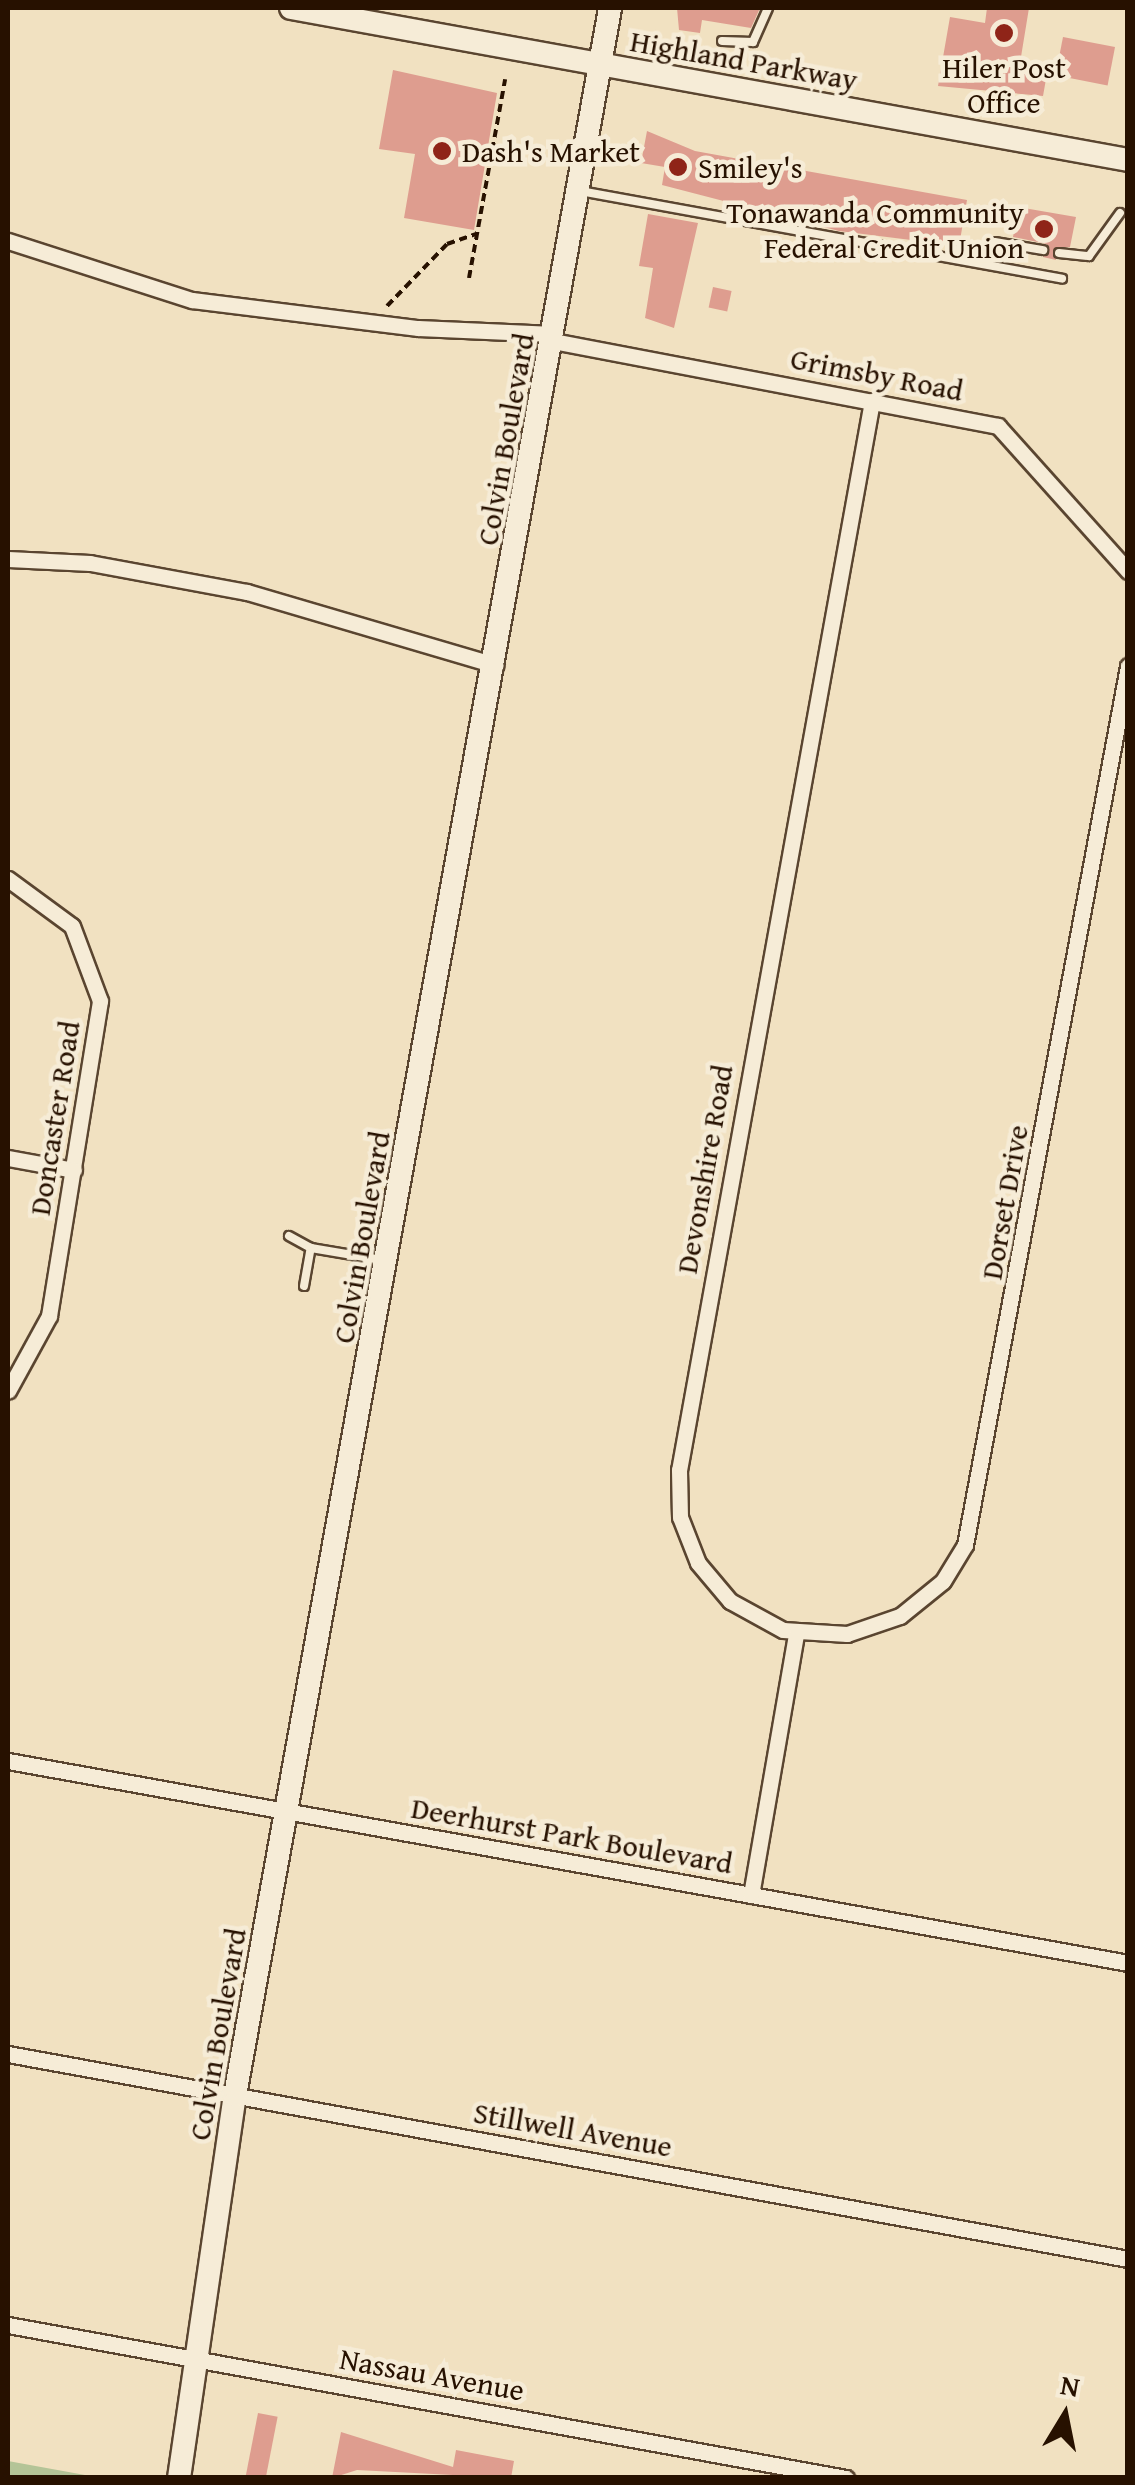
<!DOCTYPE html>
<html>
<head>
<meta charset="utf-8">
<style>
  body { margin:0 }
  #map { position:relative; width:1135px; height:2485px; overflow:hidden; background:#f1e1c1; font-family:"Gentium Book Plus",serif }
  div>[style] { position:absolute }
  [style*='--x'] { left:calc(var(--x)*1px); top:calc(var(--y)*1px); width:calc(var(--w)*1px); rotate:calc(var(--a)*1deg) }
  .green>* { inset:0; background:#b4c497 }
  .building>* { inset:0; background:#de9d8f; transform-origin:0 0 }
  .path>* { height:4px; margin-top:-2px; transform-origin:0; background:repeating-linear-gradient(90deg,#271100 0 8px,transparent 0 13px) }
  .roads { filter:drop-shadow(2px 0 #5a4530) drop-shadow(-2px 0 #5a4530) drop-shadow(0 2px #5a4530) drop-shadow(0 -2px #5a4530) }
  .lane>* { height:8px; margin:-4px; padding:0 4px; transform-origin:4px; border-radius:4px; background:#f6ecd7 }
  .street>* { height:15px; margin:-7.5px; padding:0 7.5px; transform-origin:7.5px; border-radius:7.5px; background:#f6ecd7 }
  .secondary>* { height:22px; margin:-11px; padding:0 11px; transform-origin:11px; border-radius:11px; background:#f6ecd7 }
  .dots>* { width:28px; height:28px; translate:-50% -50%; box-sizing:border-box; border:5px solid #f6ecd7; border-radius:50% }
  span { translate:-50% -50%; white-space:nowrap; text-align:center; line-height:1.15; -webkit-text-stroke:9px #f6ecd7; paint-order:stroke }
  .street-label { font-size:30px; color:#271100 }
  .poi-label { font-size:30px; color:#271100 }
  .left { translate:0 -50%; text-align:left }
  .right { translate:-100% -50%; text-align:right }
  .frame { position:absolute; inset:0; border:10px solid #271100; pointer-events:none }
  .north { position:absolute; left:1015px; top:2365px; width:100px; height:100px; -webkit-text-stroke:8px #f6ecd7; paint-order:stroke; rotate:10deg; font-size:28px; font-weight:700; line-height:40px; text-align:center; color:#271100 }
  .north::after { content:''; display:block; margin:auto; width:35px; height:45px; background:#271100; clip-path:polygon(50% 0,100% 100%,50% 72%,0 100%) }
</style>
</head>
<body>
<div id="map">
  <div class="green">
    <i style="clip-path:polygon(8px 2461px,96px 2477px,8px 2477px)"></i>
  </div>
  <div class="building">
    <i style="clip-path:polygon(677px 8px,760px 8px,751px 28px,702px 20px,700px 33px,679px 30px)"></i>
    <i style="clip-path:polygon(987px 8px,1029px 8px,1020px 63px,1048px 68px,1043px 96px,938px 86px,950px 17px,985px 23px)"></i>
    <i style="left:1063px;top:37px;width:53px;height:39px;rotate:11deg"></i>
    <i style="clip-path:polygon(393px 70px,497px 93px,474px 230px,404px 218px,415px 154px,379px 149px)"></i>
    <i style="clip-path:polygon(647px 131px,695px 151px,967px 200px,959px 246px,839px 231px,662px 185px,665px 167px,641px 163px)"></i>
    <i style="clip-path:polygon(1018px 207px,1076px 217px,1070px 247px,1054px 248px,1056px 260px,1043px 257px,1047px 244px,1013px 237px)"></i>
    <i style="clip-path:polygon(648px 214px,698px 223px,674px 328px,645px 318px,653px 268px,639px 266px)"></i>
    <i style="left:713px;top:287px;width:19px;height:21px;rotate:12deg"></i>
    <i style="left:258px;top:2413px;width:20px;height:66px;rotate:11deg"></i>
    <i style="clip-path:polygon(341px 2432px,453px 2467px,456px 2450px,514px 2461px,511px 2478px,357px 2470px,332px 2478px)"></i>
  </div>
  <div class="path">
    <i style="--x:469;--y:278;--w:202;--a:-79.7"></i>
    <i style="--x:387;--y:306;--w:86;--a:-45.9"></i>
    <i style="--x:447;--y:244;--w:31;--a:-19"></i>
  </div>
  <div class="roads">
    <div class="lane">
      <i style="--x:722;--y:41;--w:31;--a:2"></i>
      <i style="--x:753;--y:42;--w:37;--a:-66"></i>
      <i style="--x:580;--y:191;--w:490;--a:10.3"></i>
      <i style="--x:995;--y:242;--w:49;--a:9.5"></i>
      <i style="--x:1059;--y:253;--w:30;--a:6"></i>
      <i style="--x:1089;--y:256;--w:53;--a:-54.2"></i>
      <i style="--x:289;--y:1236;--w:25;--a:29"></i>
      <i style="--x:304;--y:1286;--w:39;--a:-80"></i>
      <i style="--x:311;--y:1248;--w:72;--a:9.6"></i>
    </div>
    <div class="street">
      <i style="--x:8;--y:241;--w:193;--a:17.8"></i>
      <i style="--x:192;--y:300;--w:228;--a:7.1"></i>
      <i style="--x:418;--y:328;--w:136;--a:2.5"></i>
      <i style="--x:553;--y:341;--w:453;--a:10.8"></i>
      <i style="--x:998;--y:426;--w:195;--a:48.1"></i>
      <i style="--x:872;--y:401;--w:1086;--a:100.23"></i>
      <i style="--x:679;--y:1470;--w:47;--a:88.8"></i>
      <i style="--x:680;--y:1517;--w:49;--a:68.6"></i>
      <i style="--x:698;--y:1563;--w:50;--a:49.9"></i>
      <i style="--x:730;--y:1601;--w:60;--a:28.7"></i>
      <i style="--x:783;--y:1630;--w:64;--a:3.6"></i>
      <i style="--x:847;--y:1634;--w:56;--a:-18.8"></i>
      <i style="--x:900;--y:1616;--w:55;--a:-39.1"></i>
      <i style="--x:943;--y:1581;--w:42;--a:-58.6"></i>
      <i style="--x:965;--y:1545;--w:894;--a:-79.49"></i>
      <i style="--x:8;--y:559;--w:82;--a:2.8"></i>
      <i style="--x:90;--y:563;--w:160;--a:10.5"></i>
      <i style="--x:247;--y:592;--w:259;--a:16.4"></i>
      <i style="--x:8;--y:879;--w:79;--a:36.3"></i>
      <i style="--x:72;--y:926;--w:80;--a:69.5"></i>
      <i style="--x:100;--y:1001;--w:319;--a:99.2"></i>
      <i style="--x:49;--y:1316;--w:85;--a:118.7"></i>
      <i style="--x:8;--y:1158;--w:67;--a:10.3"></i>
      <i style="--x:8;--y:1761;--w:1138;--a:10.22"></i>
      <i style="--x:751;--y:1895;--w:265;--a:-80.2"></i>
      <i style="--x:8;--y:2054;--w:1139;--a:10.37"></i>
      <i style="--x:8;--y:2325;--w:852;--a:10.35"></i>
    </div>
    <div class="secondary">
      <i style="--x:291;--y:8;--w:851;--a:10.29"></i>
      <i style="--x:179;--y:2478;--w:387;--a:-81.7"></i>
      <i style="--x:235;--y:2095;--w:2120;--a:-79.81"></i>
    </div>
  </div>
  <div class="dots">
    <i style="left:1004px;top:33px;background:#8f2418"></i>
    <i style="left:442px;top:151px;background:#8f2418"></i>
    <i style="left:678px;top:167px;background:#8f2418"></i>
    <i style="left:1044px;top:229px;background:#8f2418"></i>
  </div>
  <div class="street-label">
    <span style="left:744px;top:60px;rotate:10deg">Highland Parkway</span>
    <span style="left:877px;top:374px;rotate:11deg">Grimsby Road</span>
    <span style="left:505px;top:439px;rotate:-80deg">Colvin Boulevard</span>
    <span style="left:54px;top:1118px;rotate:-81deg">Doncaster Road</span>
    <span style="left:704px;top:1169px;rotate:-80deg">Devonshire Road</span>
    <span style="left:1004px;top:1202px;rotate:-80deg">Dorset Drive</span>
    <span style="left:361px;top:1237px;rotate:-80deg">Colvin Boulevard</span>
    <span style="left:572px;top:1835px;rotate:10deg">Deerhurst Park Boulevard</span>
    <span style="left:217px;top:2034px;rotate:-80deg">Colvin Boulevard</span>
    <span style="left:573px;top:2129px;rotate:10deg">Stillwell Avenue</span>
    <span style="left:432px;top:2374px;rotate:10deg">Nassau Avenue</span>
  </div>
  <div class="poi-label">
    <span style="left:1004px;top:84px">Hiler Post<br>Office</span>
    <span class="left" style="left:462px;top:151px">Dash's Market</span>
    <span class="left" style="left:698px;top:167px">Smiley's</span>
    <span class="right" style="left:1024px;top:229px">Tonawanda Community<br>Federal Credit Union</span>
  </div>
  <div class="frame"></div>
  <div class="north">N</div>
</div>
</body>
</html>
